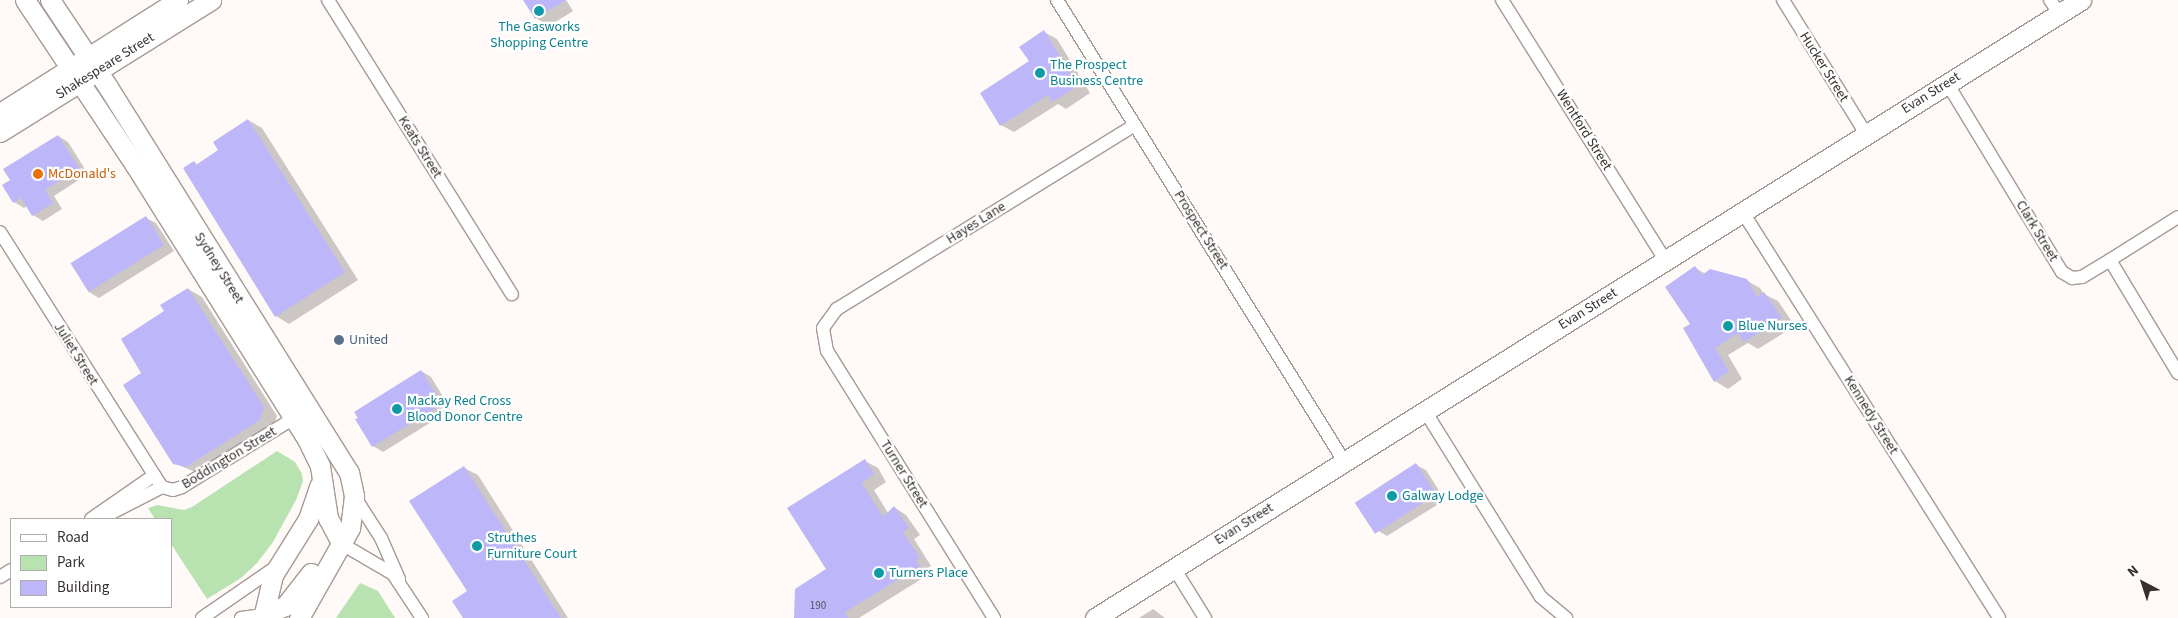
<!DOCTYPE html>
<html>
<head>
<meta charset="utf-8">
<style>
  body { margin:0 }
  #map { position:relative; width:2178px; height:618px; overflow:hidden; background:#fff9f7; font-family:"Source Sans 3",sans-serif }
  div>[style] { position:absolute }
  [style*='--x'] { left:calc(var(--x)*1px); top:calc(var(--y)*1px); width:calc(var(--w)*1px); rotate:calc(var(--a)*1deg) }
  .green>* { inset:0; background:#b8e2af }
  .shadow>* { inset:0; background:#0003 }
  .building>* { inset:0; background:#bdb6f9; transform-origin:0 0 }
  .roads { filter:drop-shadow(1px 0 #a69a94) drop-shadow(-1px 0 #a69a94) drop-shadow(0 1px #a69a94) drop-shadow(0 -1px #a69a94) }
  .street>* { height:12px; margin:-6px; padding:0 6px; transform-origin:6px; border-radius:6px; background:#fff }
  .secondary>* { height:19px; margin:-9.5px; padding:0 9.5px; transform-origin:9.5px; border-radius:9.5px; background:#fff }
  .dots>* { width:14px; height:14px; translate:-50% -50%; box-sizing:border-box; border:2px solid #fff; border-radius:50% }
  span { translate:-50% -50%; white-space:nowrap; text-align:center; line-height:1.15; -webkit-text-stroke:4.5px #fff; paint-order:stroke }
  .number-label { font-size:11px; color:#585262 }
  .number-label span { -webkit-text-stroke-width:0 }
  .culture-label { font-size:14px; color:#0d838f }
  .left { translate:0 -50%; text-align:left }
  .street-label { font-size:14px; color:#36312f }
  .food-label { font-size:14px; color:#c56008 }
  .service-label { font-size:14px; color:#4e5e75 }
  .legend { position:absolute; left:10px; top:518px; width:162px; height:90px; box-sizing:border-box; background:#fff; border:1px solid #afadac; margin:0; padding:6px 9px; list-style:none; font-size:15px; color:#36312f }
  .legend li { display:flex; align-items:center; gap:10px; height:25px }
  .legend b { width:25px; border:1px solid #afadac }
  .north { position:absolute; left:2118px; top:558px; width:50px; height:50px; -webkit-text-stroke:4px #fff; paint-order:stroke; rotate:320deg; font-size:14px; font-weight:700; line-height:20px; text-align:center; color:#36312f }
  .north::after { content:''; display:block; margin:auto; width:18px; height:22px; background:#36312f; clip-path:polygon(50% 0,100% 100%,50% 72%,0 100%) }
</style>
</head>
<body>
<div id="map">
  <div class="green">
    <i style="clip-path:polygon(277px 451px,295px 462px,302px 474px,303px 481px,296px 500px,273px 542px,257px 563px,241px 578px,207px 599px,171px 544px,171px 519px,155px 519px,148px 508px,157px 505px,184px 510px,192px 507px)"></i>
    <i style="clip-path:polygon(360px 583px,378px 591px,395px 618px,336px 618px)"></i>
  </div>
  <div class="shadow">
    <i style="clip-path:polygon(524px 0,566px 0,573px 11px,549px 26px,536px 18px)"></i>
    <i style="clip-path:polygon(1044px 32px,1057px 39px,1090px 93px,1066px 109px,1058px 104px,1014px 132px,1001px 125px)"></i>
    <i style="clip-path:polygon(248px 120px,262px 128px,358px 280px,289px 324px,276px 316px,194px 162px,198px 165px,220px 151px)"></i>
    <i style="clip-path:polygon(58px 136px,68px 142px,88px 174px,54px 196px,62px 209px,43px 221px,33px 215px,27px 206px,24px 208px,14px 202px,11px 180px)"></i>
    <i style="clip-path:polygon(146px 218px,156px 223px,174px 251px,99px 298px,89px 292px)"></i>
    <i style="clip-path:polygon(1695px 268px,1706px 274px,1746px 280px,1760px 288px,1764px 294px,1778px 301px,1795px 326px,1758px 349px,1748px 343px,1728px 355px,1742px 379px,1728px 389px,1715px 381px,1692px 325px)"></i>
    <i style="clip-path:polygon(188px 289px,202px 297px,277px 416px,273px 428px,200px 474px,174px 463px,143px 374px)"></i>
    <i style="clip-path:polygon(421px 371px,431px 377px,450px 408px,449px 411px,383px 452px,373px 446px)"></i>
    <i style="clip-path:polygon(865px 461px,878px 468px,886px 482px,874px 490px,888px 513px,894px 507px,906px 515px,920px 535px,914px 539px,931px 566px,928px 568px,931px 573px,859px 618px,794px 618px,828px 569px)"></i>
    <i style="clip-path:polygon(1416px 465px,1426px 470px,1445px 500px,1387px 536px,1377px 530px)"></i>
    <i style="clip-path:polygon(464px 468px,478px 475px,568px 618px,465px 618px,468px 592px)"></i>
    <i style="clip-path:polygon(1153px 609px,1165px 618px,1139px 618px)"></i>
  </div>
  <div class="building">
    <i style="clip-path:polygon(523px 0,566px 0,535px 19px)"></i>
    <i style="clip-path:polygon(1044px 30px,1078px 86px,1052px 102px,1048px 95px,1000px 126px,980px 93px,1029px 61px,1019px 47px)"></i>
    <i style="clip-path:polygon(248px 119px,345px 272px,275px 317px,183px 168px,194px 161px,196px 165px,218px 150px,213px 142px)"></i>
    <i style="clip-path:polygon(58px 135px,79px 168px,45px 190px,53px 203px,32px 216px,21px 198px,13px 203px,2px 185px,10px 180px,3px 169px)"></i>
    <i style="left:146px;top:216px;width:34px;height:89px;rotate:58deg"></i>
    <i style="clip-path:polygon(1695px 266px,1702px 275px,1710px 269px,1747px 279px,1757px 297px,1764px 292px,1782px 318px,1744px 342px,1738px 333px,1715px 348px,1729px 371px,1714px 382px,1683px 328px,1690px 324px,1665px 287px)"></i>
    <i style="clip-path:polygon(188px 288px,264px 407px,260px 420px,186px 467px,173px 464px,123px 385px,141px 373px,121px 339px,164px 311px,160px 305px)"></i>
    <i style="clip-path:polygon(421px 370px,441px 402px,439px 406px,372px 447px,355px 419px,358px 418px,354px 412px)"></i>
    <i style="clip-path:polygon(865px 459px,874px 474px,862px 483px,883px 517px,894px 506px,909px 528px,903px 532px,920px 558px,916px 560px,920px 566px,845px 612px,848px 618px,794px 618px,795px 589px,826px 569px,787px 508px)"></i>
    <i style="left:1416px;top:463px;width:37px;height:73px;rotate:57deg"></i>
    <i style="clip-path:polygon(464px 466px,561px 618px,463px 618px,452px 601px,467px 591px,409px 501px)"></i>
  </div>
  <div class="roads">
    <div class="street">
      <i style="--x:328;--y:0;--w:347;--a:58"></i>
      <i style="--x:1057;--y:0;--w:543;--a:58.1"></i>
      <i style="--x:1502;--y:0;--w:307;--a:57.9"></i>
      <i style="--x:1783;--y:0;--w:158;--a:58.2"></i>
      <i style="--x:2050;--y:0;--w:16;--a:55"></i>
      <i style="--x:1947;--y:83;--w:221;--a:58.7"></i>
      <i style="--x:2062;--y:272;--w:12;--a:31"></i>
      <i style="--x:2072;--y:278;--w:10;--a:-6"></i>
      <i style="--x:2082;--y:277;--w:33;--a:-31"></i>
      <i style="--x:2110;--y:260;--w:132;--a:59"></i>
      <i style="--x:1742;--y:211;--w:481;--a:57.7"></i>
      <i style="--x:0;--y:232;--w:302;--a:57.6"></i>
      <i style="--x:162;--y:487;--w:11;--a:15"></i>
      <i style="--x:173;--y:490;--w:9;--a:-18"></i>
      <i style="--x:182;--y:487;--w:132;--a:-31.6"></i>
      <i style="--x:2110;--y:260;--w:80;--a:-32.3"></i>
      <i style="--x:1425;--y:411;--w:219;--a:58.1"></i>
      <i style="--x:1541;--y:597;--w:33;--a:40"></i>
      <i style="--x:354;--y:496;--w:50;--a:57.3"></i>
      <i style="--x:381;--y:538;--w:45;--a:66.3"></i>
      <i style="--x:91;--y:519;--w:75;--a:-34.7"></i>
      <i style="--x:100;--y:519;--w:70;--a:-27.3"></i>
      <i style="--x:342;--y:544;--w:59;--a:30.5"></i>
      <i style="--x:393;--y:574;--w:53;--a:56.6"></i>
      <i style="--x:1174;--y:568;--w:59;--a:58.2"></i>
      <i style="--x:0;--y:577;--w:13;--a:-32"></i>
      <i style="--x:202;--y:618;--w:90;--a:-34.6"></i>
      <i style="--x:241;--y:618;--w:22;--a:-8"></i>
      <i style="--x:994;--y:618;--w:315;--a:-122"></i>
      <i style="--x:827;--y:351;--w:23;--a:-100"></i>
      <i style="--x:823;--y:328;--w:24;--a:-54"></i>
      <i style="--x:837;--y:309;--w:350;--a:-31.7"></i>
    </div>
    <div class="secondary">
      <i style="--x:25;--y:0;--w:198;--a:56.3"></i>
      <i style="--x:135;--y:165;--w:324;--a:57.9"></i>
      <i style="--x:307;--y:439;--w:30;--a:64"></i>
      <i style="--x:320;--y:466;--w:53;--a:81.3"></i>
      <i style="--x:328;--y:518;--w:30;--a:62"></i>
      <i style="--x:50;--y:0;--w:105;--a:56.3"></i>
      <i style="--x:108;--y:87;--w:454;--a:58"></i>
      <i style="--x:349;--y:472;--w:25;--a:78"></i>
      <i style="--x:354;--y:496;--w:32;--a:97"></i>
      <i style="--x:350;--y:528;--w:103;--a:119.5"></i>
      <i style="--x:0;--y:113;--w:211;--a:-32.4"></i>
      <i style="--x:0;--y:132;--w:249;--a:-32"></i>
      <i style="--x:263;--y:615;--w:24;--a:-22"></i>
      <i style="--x:285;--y:606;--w:42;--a:-51.8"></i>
      <i style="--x:263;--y:618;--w:44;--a:-76.9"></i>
      <i style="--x:273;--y:575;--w:66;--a:-58"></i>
      <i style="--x:308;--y:519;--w:36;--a:-71"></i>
      <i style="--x:1095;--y:618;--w:1164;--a:-32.08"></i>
    </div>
  </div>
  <div class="dots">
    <i style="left:539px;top:11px;background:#0f9aa8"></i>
    <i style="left:1040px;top:73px;background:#0f9aa8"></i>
    <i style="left:38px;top:174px;background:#e8710a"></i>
    <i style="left:1728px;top:326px;background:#0f9aa8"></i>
    <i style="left:339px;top:340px;background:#5c6f8a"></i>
    <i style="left:397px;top:409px;background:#0f9aa8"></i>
    <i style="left:1392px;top:496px;background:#0f9aa8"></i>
    <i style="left:477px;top:546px;background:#0f9aa8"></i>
    <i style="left:879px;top:573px;background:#0f9aa8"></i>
  </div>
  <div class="number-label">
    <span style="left:818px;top:606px">190</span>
  </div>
  <div class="culture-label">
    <span style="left:539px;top:35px">The Gasworks<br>Shopping Centre</span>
    <span class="left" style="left:1050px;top:73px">The Prospect<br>Business Centre</span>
    <span class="left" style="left:1738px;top:326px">Blue Nurses</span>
    <span class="left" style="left:407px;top:409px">Mackay Red Cross<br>Blood Donor Centre</span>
    <span class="left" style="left:1402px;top:496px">Galway Lodge</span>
    <span class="left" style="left:487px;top:546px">Struthes<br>Furniture Court</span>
    <span class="left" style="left:889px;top:573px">Turners Place</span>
  </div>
  <div class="street-label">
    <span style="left:105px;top:66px;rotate:-32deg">Shakespeare Street</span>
    <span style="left:1824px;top:67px;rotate:58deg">Hucker Street</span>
    <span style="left:1931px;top:93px;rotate:-32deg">Evan Street</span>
    <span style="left:1584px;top:130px;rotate:58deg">Wentford Street</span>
    <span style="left:420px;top:147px;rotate:58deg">Keats Street</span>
    <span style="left:976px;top:223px;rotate:-32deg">Hayes Lane</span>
    <span style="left:1201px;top:230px;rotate:58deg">Prospect Street</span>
    <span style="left:2037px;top:231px;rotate:59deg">Clark Street</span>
    <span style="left:219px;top:268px;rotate:58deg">Sydney Street</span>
    <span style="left:1588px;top:309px;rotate:-32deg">Evan Street</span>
    <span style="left:76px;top:354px;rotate:58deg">Juliet Street</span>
    <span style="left:1871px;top:415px;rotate:58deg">Kennedy Street</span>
    <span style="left:229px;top:458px;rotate:-31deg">Boddington Street</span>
    <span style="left:904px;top:474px;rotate:58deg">Turner Street</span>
    <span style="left:1244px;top:524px;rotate:-32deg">Evan Street</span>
  </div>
  <div class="food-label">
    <span class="left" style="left:48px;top:174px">McDonald's</span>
  </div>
  <div class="service-label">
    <span class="left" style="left:349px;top:340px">United</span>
  </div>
  <ul class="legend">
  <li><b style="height:6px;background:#fff"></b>Road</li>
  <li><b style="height:14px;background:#b8e2af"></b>Park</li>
  <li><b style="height:14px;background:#bdb6f9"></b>Building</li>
  </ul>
  <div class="north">N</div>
</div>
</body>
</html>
